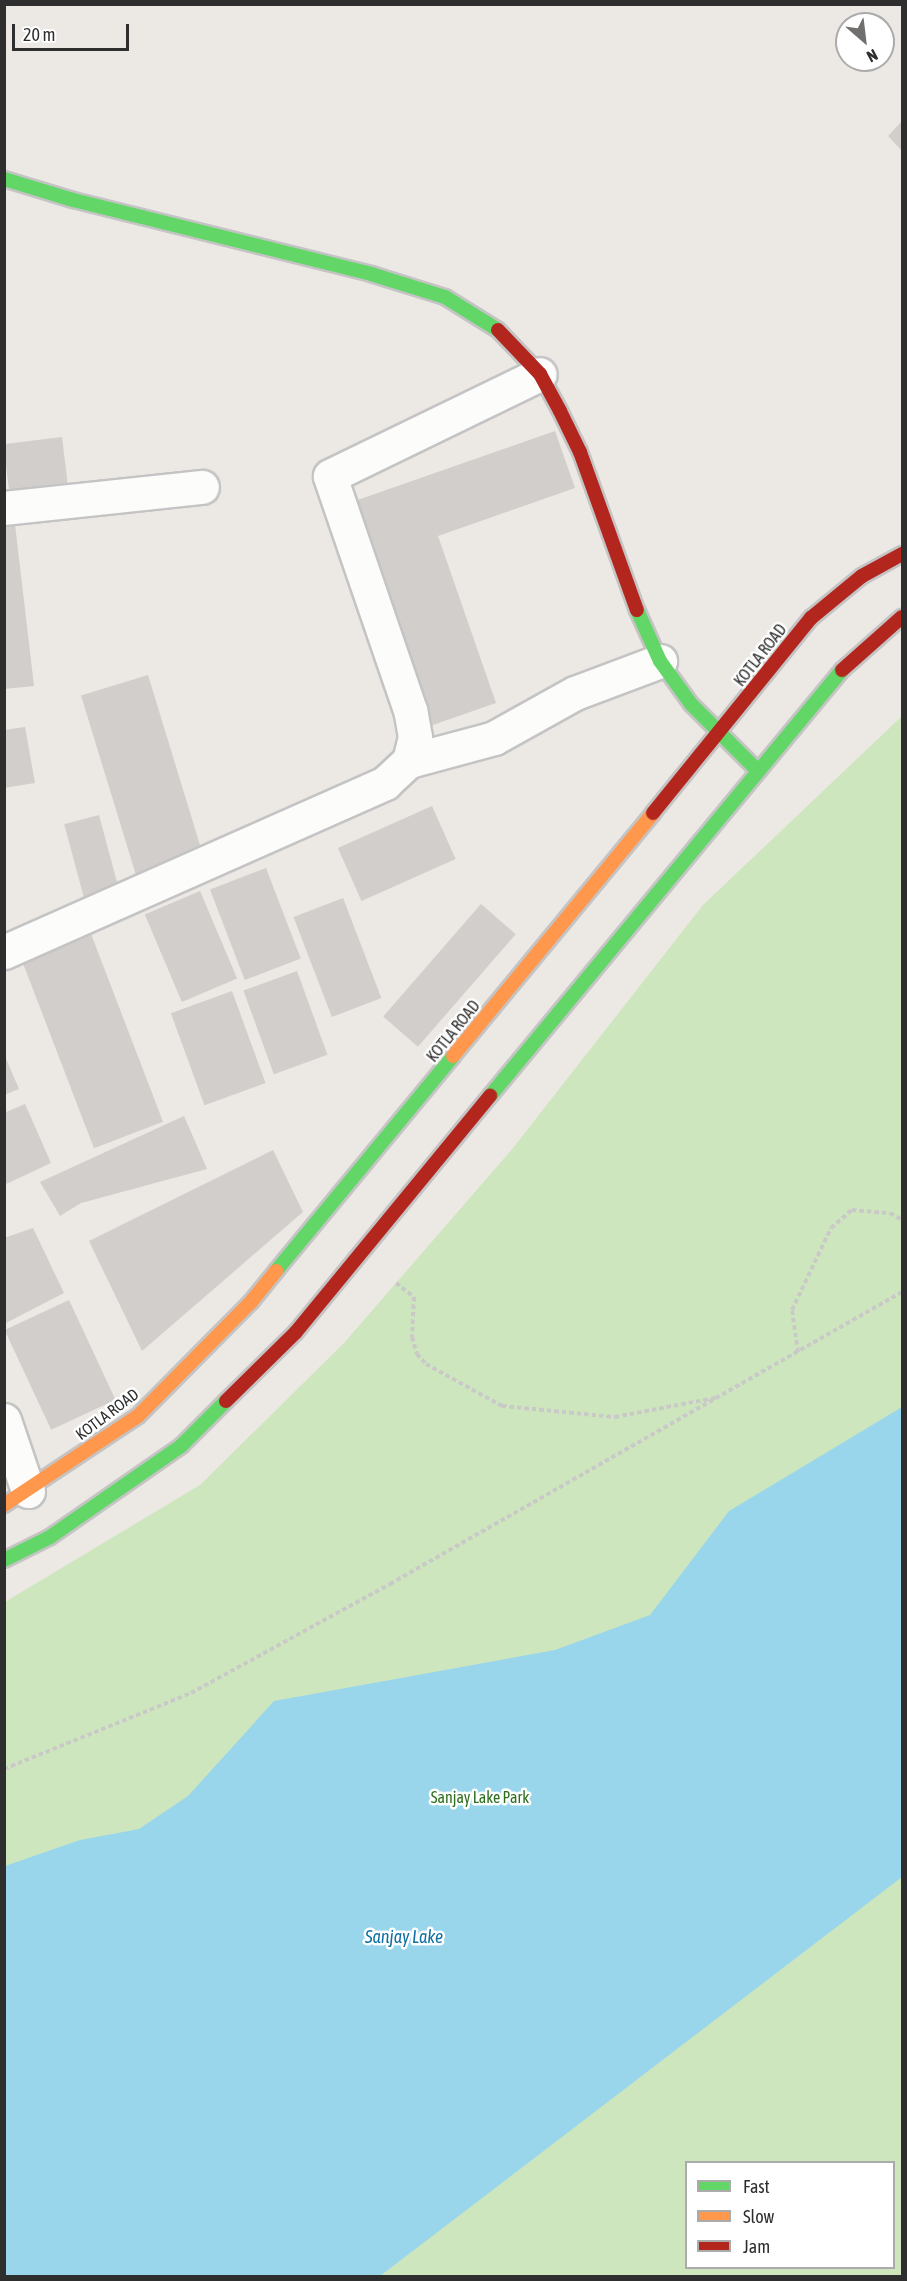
<!DOCTYPE html>
<html>
<head>
<meta charset="utf-8">
<style>
  body { margin:0 }
  #map { position:relative; width:907px; height:2281px; overflow:hidden; background:#ece8e4; font-family:"Asap Condensed",sans-serif }
  div>[style] { position:absolute }
  [style*='--x'] { left:calc(var(--x)*1px); top:calc(var(--y)*1px); width:calc(var(--w)*1px); rotate:calc(var(--a)*1deg) }
  .green>* { inset:0; background:#cee6be }
  .water>* { inset:0; background:#99d6ec }
  .building>* { inset:0; background:#d1cecb; transform-origin:0 0 }
  .path>* { height:4px; margin-top:-2px; transform-origin:0; background:repeating-linear-gradient(90deg,#c9c9c8 0 4.5px,transparent 0 7.5px) }
  .roads { filter:drop-shadow(2px 0 #c5c4c5) drop-shadow(-2px 0 #c5c4c5) drop-shadow(0 2px #c5c4c5) drop-shadow(0 -2px #c5c4c5) }
  .street>* { height:33px; margin:-16.5px; padding:0 16.5px; transform-origin:16.5px; border-radius:16.5px; background:#fcfcfb }
  .fast>* { height:14px; margin:-7px; padding:0 7px; transform-origin:7px; border-radius:7px; background:#63d668 }
  .slow>* { height:14px; margin:-7px; padding:0 7px; transform-origin:7px; border-radius:7px; background:#ff974d }
  .jam>* { height:14px; margin:-7px; padding:0 7px; transform-origin:7px; border-radius:7px; background:#b3261e }
  span { translate:-50% -50%; white-space:nowrap; text-align:center; line-height:1.15; -webkit-text-stroke:5px #fff; paint-order:stroke }
  .street-label { font-size:16px; color:#2e2e2e }
  .park-label { font-size:16px; color:#2c6e1b }
  .water-label { font-size:18px; color:#0d6fa3; font-style:italic }
  .frame { position:absolute; inset:0; border:6px solid #2e2e2e; pointer-events:none }
  .legend { position:absolute; left:685px; top:2161px; width:210px; height:108px; box-sizing:border-box; background:#fff; border:2px solid #ababab; margin:0; padding:8px 10px; list-style:none; font-size:18px; color:#2e2e2e }
  .legend li { display:flex; align-items:center; gap:12px; height:30px }
  .legend b { width:30px; border:2px solid #ababab }
  .north { position:absolute; left:835px; top:12px; width:60px; height:60px; box-sizing:border-box; background:#fff; border:2px solid #ababab; border-radius:50%; rotate:152deg; font-size:16px; font-weight:700; line-height:24px; text-align:center; color:#2e2e2e }
  .north::after { content:''; display:block; margin:auto; width:21px; height:27px; background:#706f6e; clip-path:polygon(50% 0,100% 100%,50% 72%,0 100%) }
  .scale { position:absolute; left:12px; top:24px; width:117px; height:27px; box-sizing:border-box; border:3px solid #2e2e2e; border-top:0; padding-left:8px; font-size:18px; line-height:21px; white-space:nowrap; color:#2e2e2e; -webkit-text-stroke:4px #fff; paint-order:stroke }
</style>
</head>
<body>
<div id="map">
  <div class="green">
    <i style="clip-path:polygon(evenodd,902px 716px,902px 2276px,5px 2276px,5px 1602px,200px 1485px,344px 1343px,513px 1148px,703px 905px,902px 716px,686px 2162px,894px 2162px,894px 2268px,686px 2268px,686px 2162px)"></i>
  </div>
  <div class="water">
    <i style="clip-path:polygon(902px 1407px,902px 1877px,380px 2276px,5px 2276px,5px 1866px,80px 1840px,139px 1829px,188px 1796px,274px 1701px,555px 1650px,650px 1615px,729px 1511px)"></i>
  </div>
  <div class="building">
    <i style="clip-path:polygon(902px 121px,902px 151px,888px 136px)"></i>
    <i style="clip-path:polygon(555px 431px,575px 488px,438px 536px,496px 703px,427px 727px,349px 503px)"></i>
    <i style="left:62px;top:437px;width:47px;height:59px;rotate:83deg"></i>
    <i style="clip-path:polygon(14px 516px,34px 686px,4px 689px,4px 518px)"></i>
    <i style="left:148px;top:675px;width:191px;height:70px;rotate:73deg"></i>
    <i style="clip-path:polygon(25px 727px,35px 783px,4px 788px,4px 730px)"></i>
    <i style="left:432px;top:806px;width:58px;height:103px;rotate:66deg"></i>
    <i style="left:99px;top:815px;width:82px;height:36px;rotate:75deg"></i>
    <i style="left:266px;top:868px;width:97px;height:60px;rotate:69deg"></i>
    <i style="left:200px;top:891px;width:95px;height:60px;rotate:67deg"></i>
    <i style="left:343px;top:898px;width:107px;height:53px;rotate:69deg"></i>
    <i style="left:481px;top:904px;width:46px;height:149px;rotate:41deg"></i>
    <i style="left:91px;top:934px;width:201px;height:74px;rotate:69deg"></i>
    <i style="left:297px;top:971px;width:89px;height:57px;rotate:70deg"></i>
    <i style="left:232px;top:991px;width:98px;height:65px;rotate:70deg"></i>
    <i style="clip-path:polygon(4px 1054px,19px 1089px,4px 1095px)"></i>
    <i style="clip-path:polygon(25px 1104px,51px 1163px,4px 1185px,4px 1113px)"></i>
    <i style="clip-path:polygon(184px 1116px,207px 1169px,81px 1203px,60px 1216px,40px 1182px)"></i>
    <i style="clip-path:polygon(273px 1150px,303px 1212px,142px 1351px,89px 1241px)"></i>
    <i style="clip-path:polygon(33px 1228px,64px 1293px,4px 1324px,4px 1238px)"></i>
    <i style="left:69px;top:1300px;width:110px;height:71px;rotate:65deg"></i>
  </div>
  <div class="path">
    <i style="--x:396;--y:1283;--w:23;--a:38"></i>
    <i style="--x:414;--y:1297;--w:40;--a:92.9"></i>
    <i style="--x:412;--y:1337;--w:18;--a:74"></i>
    <i style="--x:417;--y:1354;--w:13;--a:48"></i>
    <i style="--x:426;--y:1364;--w:87;--a:28.9"></i>
    <i style="--x:502;--y:1406;--w:114;--a:5.6"></i>
    <i style="--x:615;--y:1417;--w:102;--a:-10.8"></i>
    <i style="--x:798;--y:1352;--w:42;--a:-98.1"></i>
    <i style="--x:792;--y:1310;--w:91;--a:-64.6"></i>
    <i style="--x:831;--y:1228;--w:28;--a:-41"></i>
    <i style="--x:852;--y:1210;--w:38;--a:5"></i>
    <i style="--x:890;--y:1213;--w:14;--a:30"></i>
    <i style="--x:4;--y:1769;--w:202;--a:-22.1"></i>
    <i style="--x:191;--y:1693;--w:227;--a:-28.7"></i>
    <i style="--x:390;--y:1584;--w:589;--a:-29.7"></i>
  </div>
  <div class="roads">
    <div class="street">
      <i style="--x:4;--y:508;--w:199;--a:-6.1"></i>
      <i style="--x:409;--y:761;--w:88;--a:-15.1"></i>
      <i style="--x:494;--y:738;--w:93;--a:-29.1"></i>
      <i style="--x:575;--y:693;--w:91;--a:-20.6"></i>
      <i style="--x:4;--y:952;--w:417;--a:-23.9"></i>
      <i style="--x:385;--y:783;--w:33;--a:-43"></i>
      <i style="--x:409;--y:761;--w:25;--a:-76"></i>
      <i style="--x:415;--y:737;--w:27;--a:-100"></i>
      <i style="--x:410;--y:710;--w:247;--a:-108.9"></i>
      <i style="--x:330;--y:476;--w:233;--a:-25.9"></i>
      <i style="--x:4;--y:1420;--w:75;--a:71.3"></i>
    </div>
    <div class="fast">
      <i style="--x:4;--y:179;--w:72;--a:16.9"></i>
      <i style="--x:73;--y:200;--w:307;--a:13.9"></i>
      <i style="--x:371;--y:274;--w:77;--a:17.3"></i>
      <i style="--x:445;--y:297;--w:62;--a:31.9"></i>
      <i style="--x:637;--y:610;--w:56;--a:65.7"></i>
      <i style="--x:660;--y:661;--w:53;--a:54.2"></i>
      <i style="--x:691;--y:704;--w:93;--a:45"></i>
      <i style="--x:490;--y:1096;--w:553;--a:-50.43"></i>
      <i style="--x:276;--y:1271;--w:278;--a:-50.5"></i>
      <i style="--x:4;--y:1560;--w:51;--a:-26.6"></i>
      <i style="--x:50;--y:1537;--w:160;--a:-34.8"></i>
      <i style="--x:181;--y:1446;--w:64;--a:-45"></i>
    </div>
    <div class="slow">
      <i style="--x:453;--y:1056;--w:315;--a:-50.5"></i>
      <i style="--x:4;--y:1505;--w:161;--a:-33.6"></i>
      <i style="--x:138;--y:1416;--w:161;--a:-45.3"></i>
      <i style="--x:251;--y:1302;--w:40;--a:-51"></i>
    </div>
    <div class="jam">
      <i style="--x:498;--y:330;--w:61;--a:46.3"></i>
      <i style="--x:540;--y:374;--w:42;--a:61.6"></i>
      <i style="--x:560;--y:411;--w:46;--a:64"></i>
      <i style="--x:580;--y:452;--w:168;--a:70.2"></i>
      <i style="--x:842;--y:670;--w:80;--a:-41.5"></i>
      <i style="--x:653;--y:813;--w:251;--a:-51"></i>
      <i style="--x:811;--y:618;--w:66;--a:-39.5"></i>
      <i style="--x:862;--y:576;--w:46;--a:-28.8"></i>
      <i style="--x:226;--y:1401;--w:98;--a:-44.6"></i>
      <i style="--x:296;--y:1332;--w:306;--a:-50.6"></i>
    </div>
  </div>
  <div class="street-label">
    <span style="left:760px;top:655px;rotate:-52deg">KOTLA ROAD</span>
    <span style="left:453px;top:1031px;rotate:-51deg">KOTLA ROAD</span>
    <span style="left:107px;top:1414px;rotate:-37deg">KOTLA ROAD</span>
  </div>
  <div class="park-label">
    <span style="left:480px;top:1797px">Sanjay Lake Park</span>
  </div>
  <div class="water-label">
    <span style="left:404px;top:1937px">Sanjay Lake</span>
  </div>
  <div class="frame"></div>
  <ul class="legend">
  <li><b style="height:8px;background:#63d668"></b>Fast</li>
  <li><b style="height:8px;background:#ff974d"></b>Slow</li>
  <li><b style="height:8px;background:#b3261e"></b>Jam</li>
  </ul>
  <div class="north">N</div>
  <div class="scale">20 m</div>
</div>
</body>
</html>
